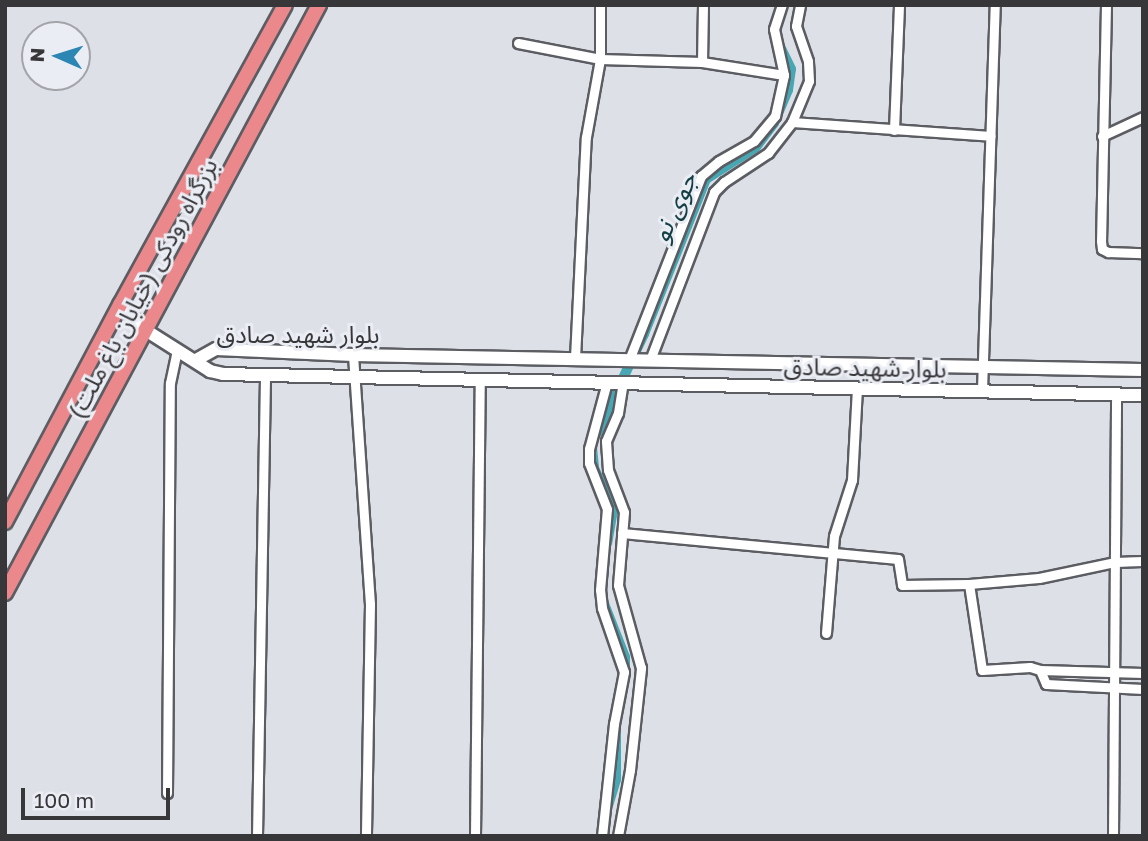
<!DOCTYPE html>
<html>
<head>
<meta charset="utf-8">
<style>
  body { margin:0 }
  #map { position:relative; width:1148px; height:841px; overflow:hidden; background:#dee0e7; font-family:"Golos Text","Noto Sans Arabic",sans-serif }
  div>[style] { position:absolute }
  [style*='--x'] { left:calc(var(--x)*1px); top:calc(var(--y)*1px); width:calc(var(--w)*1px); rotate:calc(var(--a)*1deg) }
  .canal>* { height:10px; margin:-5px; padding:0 5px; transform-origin:5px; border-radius:5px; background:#47a7b3 }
  .roads { filter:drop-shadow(2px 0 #5b5d63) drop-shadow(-2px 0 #5b5d63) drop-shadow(0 2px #5b5d63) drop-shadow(0 -2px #5b5d63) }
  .minor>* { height:9px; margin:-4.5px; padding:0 4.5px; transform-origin:4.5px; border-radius:4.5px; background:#fff }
  .secondary>* { height:12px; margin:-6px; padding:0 6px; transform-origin:6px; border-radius:6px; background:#fff }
  .trunk>* { height:14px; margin:-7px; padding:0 7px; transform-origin:7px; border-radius:7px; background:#eb888b }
  span { translate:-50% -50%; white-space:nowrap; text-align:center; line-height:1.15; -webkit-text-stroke:6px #ebedf4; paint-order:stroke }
  .street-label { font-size:24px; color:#37373a }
  .water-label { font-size:26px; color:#123e44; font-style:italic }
  .frame { position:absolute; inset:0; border:7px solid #37373a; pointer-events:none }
  .north { position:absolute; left:21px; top:21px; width:70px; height:70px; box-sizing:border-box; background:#ebedf4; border:2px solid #a3a4aa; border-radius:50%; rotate:273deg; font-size:19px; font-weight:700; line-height:28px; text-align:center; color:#37373a }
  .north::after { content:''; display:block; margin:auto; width:24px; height:32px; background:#2b86b3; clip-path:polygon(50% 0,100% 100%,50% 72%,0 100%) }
  .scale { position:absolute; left:21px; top:788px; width:149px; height:32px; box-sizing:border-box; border:4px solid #37373a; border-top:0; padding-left:9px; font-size:21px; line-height:24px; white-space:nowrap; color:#37373a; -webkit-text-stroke:5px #ebedf4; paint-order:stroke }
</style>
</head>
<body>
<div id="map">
  <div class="canal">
    <i style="--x:597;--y:433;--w:110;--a:-64.6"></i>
    <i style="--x:644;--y:334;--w:167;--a:-68.2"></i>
    <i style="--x:706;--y:179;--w:59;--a:-32.6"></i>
    <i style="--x:756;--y:147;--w:30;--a:-53"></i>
    <i style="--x:774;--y:123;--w:36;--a:-67"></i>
    <i style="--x:788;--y:90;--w:21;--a:-82"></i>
    <i style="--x:791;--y:69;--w:30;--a:-116"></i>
    <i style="--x:592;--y:448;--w:20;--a:84"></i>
    <i style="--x:594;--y:468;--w:46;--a:65.7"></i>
    <i style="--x:613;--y:510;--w:34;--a:100"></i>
    <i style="--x:603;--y:601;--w:60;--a:68.6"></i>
    <i style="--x:625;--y:657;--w:21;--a:90"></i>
    <i style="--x:607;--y:809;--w:31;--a:-73"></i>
    <i style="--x:616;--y:779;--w:58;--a:-90"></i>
  </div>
  <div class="roads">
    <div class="minor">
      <i style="--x:1106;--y:5;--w:236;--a:91.2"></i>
      <i style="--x:1101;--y:241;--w:8;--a:83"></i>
      <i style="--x:1102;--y:249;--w:7;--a:27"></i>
      <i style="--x:1108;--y:252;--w:35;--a:2"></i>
      <i style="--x:518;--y:43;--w:84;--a:11"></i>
      <i style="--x:600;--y:59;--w:102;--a:1.7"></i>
      <i style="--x:702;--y:62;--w:83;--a:9"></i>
      <i style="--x:702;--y:62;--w:57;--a:-89"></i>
      <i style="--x:792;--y:122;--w:199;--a:4"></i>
      <i style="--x:894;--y:130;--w:125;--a:-87.7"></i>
      <i style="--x:1102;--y:136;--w:45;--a:-24.9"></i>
      <i style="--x:353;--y:355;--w:250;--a:86.1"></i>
      <i style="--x:370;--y:604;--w:232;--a:91"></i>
      <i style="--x:575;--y:358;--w:221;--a:-87.2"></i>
      <i style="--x:586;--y:137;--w:79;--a:-79.8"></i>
      <i style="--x:600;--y:59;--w:54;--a:-90"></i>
      <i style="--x:629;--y:360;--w:198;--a:-68.6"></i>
      <i style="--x:701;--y:176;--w:23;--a:-40"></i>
      <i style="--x:719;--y:161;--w:40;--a:-29.7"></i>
      <i style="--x:754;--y:141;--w:33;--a:-50"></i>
      <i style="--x:775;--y:116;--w:42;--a:-77.6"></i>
      <i style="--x:784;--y:75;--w:47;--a:-102.3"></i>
      <i style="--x:774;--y:29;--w:25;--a:-72"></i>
      <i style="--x:650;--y:360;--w:180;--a:-69.1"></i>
      <i style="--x:714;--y:192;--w:14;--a:-45"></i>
      <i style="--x:724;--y:182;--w:53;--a:-33.4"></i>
      <i style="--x:768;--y:153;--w:39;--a:-52"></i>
      <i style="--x:792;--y:122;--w:44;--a:-67.5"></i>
      <i style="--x:809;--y:81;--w:20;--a:-93"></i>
      <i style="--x:808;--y:61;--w:37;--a:-109"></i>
      <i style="--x:796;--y:26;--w:21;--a:-79"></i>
      <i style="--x:982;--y:390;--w:385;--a:-88.1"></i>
      <i style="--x:622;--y:533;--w:277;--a:5.4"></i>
      <i style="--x:898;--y:559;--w:26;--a:81"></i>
      <i style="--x:902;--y:585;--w:67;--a:-0.9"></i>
      <i style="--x:969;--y:584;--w:70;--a:-4.9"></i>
      <i style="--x:1039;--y:578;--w:78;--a:-11.9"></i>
      <i style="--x:1115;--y:562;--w:28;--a:-2"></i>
      <i style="--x:969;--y:584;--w:87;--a:81.4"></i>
      <i style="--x:982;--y:670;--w:48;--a:-3.6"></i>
      <i style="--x:1030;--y:667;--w:10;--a:17"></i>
      <i style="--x:1040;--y:670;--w:103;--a:1.7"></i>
      <i style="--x:826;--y:633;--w:97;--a:-85.3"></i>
      <i style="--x:834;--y:536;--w:59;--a:-72.2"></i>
      <i style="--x:852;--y:480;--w:92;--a:-86.9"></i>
      <i style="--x:1040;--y:670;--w:15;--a:67"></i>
      <i style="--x:1046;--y:684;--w:97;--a:3"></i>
      <i style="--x:167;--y:793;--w:410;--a:-89.6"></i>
      <i style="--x:170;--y:383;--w:35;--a:-78"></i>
      <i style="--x:257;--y:836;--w:463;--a:-89"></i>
      <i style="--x:475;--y:836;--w:457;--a:-89.4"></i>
      <i style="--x:602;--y:836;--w:113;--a:-83.9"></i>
      <i style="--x:614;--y:724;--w:53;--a:-79.1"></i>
      <i style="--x:624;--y:672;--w:68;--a:-109"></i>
      <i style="--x:602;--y:608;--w:18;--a:-96"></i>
      <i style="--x:600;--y:590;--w:81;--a:-85.1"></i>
      <i style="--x:607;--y:509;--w:49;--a:-111.4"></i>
      <i style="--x:589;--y:463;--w:14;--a:-90"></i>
      <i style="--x:589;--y:449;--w:69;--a:-75"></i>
      <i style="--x:618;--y:836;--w:67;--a:-79.7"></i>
      <i style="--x:630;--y:770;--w:103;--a:-83.8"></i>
      <i style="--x:641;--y:668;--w:86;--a:-105.5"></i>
      <i style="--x:618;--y:585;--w:73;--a:-85.3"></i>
      <i style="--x:624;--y:512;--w:45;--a:-110.9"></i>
      <i style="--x:608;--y:470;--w:29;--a:-94"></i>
      <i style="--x:606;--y:441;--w:30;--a:-67"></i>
      <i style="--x:618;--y:413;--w:30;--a:-81"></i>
      <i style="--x:1113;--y:836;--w:441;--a:-89.6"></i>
    </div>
    <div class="secondary">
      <i style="--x:120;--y:305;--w:37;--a:44"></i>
      <i style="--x:147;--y:331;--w:75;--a:32.4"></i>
      <i style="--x:210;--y:371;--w:13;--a:13"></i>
      <i style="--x:223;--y:374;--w:920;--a:1.31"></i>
      <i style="--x:196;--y:360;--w:23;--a:-29"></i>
      <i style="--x:216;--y:349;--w:137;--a:2.5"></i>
      <i style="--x:353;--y:355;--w:790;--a:1.09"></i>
    </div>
    <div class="trunk">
      <i style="--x:5;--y:522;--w:246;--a:-62.1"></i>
      <i style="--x:120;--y:305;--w:342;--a:-61.2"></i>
      <i style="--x:5;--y:593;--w:667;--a:-61.9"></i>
    </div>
  </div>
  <div class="street-label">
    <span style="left:142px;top:288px;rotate:-62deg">بزرگراه رودکی (خیابان باغ ملت)</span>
    <span style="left:298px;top:334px">بلوار شهید صادق</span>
    <span style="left:865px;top:367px;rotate:1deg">بلوار شهید صادق</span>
  </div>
  <div class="water-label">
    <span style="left:674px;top:207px;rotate:-65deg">جوی نو</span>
  </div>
  <div class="frame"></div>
  <div class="north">N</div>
  <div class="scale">100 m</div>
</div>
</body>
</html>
